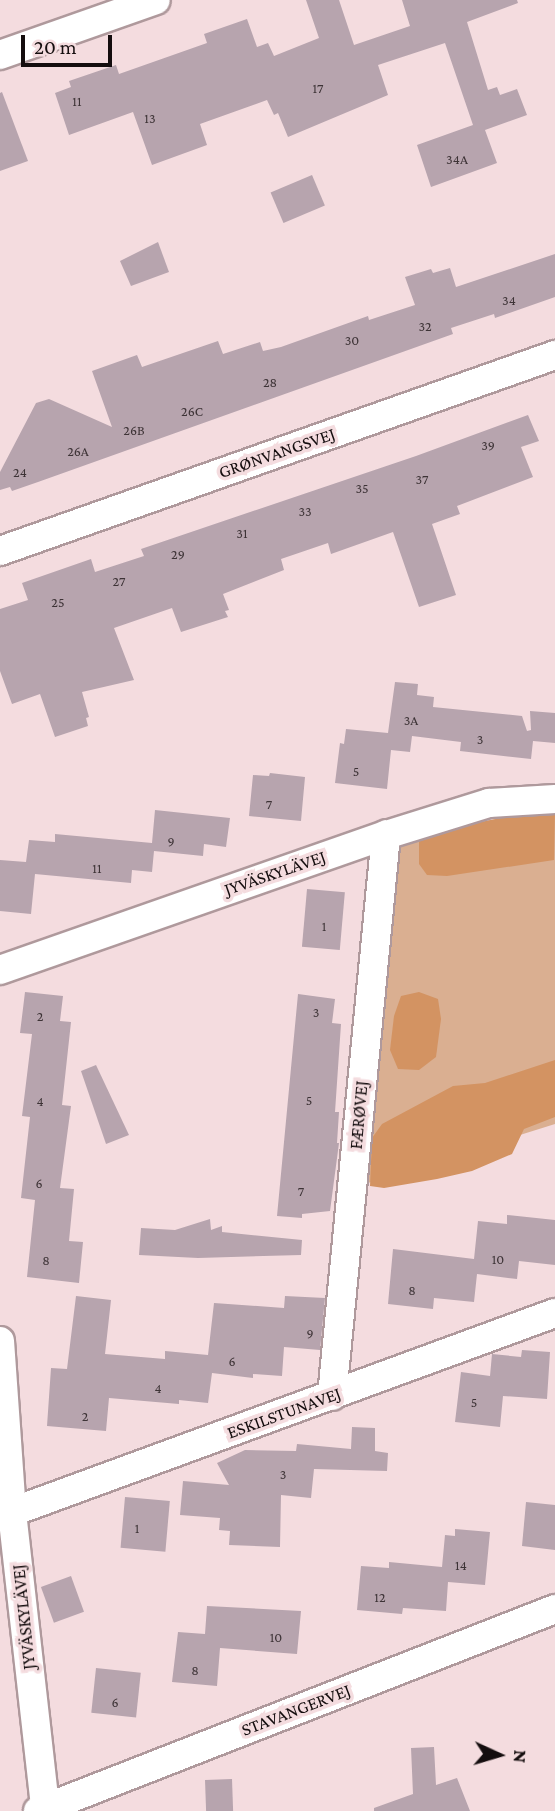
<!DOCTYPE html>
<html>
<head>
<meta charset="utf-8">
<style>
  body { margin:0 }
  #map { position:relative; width:555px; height:1811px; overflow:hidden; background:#f4dcdf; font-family:"Crimson Pro",serif }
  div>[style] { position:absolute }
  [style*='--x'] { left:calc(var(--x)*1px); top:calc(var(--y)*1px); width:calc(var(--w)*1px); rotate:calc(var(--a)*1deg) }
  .green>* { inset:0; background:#daaf91 }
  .forest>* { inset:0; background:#d39362 }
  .building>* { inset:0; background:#b7a4ae; transform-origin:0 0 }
  .roads { filter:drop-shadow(2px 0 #af999c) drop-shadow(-2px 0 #af999c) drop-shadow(0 2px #af999c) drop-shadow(0 -2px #af999c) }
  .minor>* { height:28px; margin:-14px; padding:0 14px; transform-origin:14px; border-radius:14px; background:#fff }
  span { translate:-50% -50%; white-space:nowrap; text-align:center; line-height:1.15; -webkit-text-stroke:7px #f4dcdf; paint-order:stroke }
  .number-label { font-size:14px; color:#3d3336 }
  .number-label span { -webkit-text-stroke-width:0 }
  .street-label { font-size:18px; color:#140d0e }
  .north { position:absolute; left:464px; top:1720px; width:70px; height:70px; -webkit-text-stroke:5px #f4dcdf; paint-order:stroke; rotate:94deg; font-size:19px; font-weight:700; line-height:28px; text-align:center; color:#140d0e }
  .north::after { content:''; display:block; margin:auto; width:24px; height:32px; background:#140d0e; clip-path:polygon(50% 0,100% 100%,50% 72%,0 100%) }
  .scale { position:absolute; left:21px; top:35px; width:91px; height:32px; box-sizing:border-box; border:4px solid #140d0e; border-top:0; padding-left:9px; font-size:21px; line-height:24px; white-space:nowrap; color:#140d0e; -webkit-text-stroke:5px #f4dcdf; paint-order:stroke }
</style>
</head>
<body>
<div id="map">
  <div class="green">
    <i style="clip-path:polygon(555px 812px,555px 1124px,368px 1183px,400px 845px,450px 828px,511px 816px)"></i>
  </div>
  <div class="forest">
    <i style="clip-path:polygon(555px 812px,554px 860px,447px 876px,427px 875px,419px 864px,419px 838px,450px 828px,511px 816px)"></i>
    <i style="clip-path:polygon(419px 992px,438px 999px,441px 1019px,436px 1057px,419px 1070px,398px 1069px,390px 1050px,394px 1016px,401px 996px)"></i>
    <i style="clip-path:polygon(555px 1060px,555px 1117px,524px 1129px,512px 1154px,472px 1171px,437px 1179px,384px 1188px,370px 1186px,372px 1138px,382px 1124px,453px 1086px,485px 1083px)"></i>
  </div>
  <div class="building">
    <i style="clip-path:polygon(306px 0,339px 0,354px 45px,410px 26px,402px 0,517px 0,518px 3px,467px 22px,488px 90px,497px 87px,500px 95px,517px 89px,527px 115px,485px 130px,497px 163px,431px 187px,417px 145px,473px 125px,445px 43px,378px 65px,388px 95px,288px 137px,278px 113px,274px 115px,267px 100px,200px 124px,207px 145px,152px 165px,133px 112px,69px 135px,55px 93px,71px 87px,69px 81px,116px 65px,119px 74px,207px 43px,204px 34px,247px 19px,257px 47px,268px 43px,274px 56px,319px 38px)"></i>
    <i style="clip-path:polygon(2px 92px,28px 161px,0 171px,0 93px)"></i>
    <i style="left:312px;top:175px;width:33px;height:45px;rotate:67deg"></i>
    <i style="clip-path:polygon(158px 242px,169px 272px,131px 286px,120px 261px)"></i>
    <i style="clip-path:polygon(555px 254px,555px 297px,495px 318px,494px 314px,451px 328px,453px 334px,38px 482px,12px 491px,10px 487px,0 490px,0 472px,36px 403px,49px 399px,112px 427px,92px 371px,137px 355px,142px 367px,218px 341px,223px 354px,260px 342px,263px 351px,281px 347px,368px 316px,369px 320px,415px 305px,405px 277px,431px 269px,433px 273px,450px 268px,456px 287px)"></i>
    <i style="clip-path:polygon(528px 415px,539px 441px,521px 447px,533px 477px,457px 506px,460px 514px,432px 524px,456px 595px,419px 607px,393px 532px,331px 554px,328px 543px,281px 559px,284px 570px,223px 594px,229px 610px,225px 611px,228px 617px,181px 632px,172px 608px,114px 628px,134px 680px,82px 692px,89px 717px,86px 718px,88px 726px,55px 737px,40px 694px,12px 704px,0 671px,0 609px,28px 600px,22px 583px,91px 559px,95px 572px,144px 556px,141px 549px,416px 456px)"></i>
    <i style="clip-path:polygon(395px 682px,418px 684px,417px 695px,434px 697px,433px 707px,522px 716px,527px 731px,531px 730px,530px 711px,555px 713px,555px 743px,533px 741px,531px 759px,460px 751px,461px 742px,412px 736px,410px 752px,391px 750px,387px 789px,335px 783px,340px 743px,344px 744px,346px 729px,388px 733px)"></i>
    <i style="clip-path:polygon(270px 773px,305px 777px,301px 821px,249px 816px,253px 775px,269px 776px)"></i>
    <i style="clip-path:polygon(155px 810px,230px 818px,226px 847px,204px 844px,203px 856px,154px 851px,152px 872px,132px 870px,131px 883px,35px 874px,31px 914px,0 911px,0 860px,26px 862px,29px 840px,55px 842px,55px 834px,152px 843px)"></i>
    <i style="left:307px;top:889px;width:38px;height:58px;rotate:5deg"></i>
    <i style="clip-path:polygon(25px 992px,63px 996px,60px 1021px,71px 1022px,62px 1105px,71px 1106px,60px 1188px,74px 1189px,69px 1241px,83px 1242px,79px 1283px,27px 1277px,35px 1200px,21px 1198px,30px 1117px,22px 1116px,32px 1034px,20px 1033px)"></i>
    <i style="clip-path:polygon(298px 994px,335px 999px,332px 1023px,341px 1024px,335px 1112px,339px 1112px,337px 1143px,339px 1143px,330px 1211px,302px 1214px,302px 1218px,277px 1216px)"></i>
    <i style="clip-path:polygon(96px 1065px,129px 1135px,106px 1144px,81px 1071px)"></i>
    <i style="clip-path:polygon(507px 1215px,555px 1220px,555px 1265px,519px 1261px,517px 1279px,477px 1274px,474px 1302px,434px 1298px,433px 1309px,388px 1304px,393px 1249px,474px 1259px,478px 1221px,507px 1224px)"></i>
    <i style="clip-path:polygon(210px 1219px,211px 1230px,222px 1226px,222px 1232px,302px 1240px,301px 1255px,198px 1258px,139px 1255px,141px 1228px,175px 1230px)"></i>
    <i style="clip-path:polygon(76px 1296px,111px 1300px,105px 1354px,165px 1359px,165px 1351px,208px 1355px,214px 1303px,284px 1308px,285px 1296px,325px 1298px,320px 1350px,284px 1347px,282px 1376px,253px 1374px,253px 1378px,212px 1373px,208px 1403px,179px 1400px,179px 1404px,109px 1398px,106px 1431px,47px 1426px,51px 1368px,67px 1369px)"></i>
    <i style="clip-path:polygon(522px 1350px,550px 1352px,547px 1399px,503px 1396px,500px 1427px,455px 1422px,461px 1372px,490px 1376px,492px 1354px,521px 1357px)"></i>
    <i style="clip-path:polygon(352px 1427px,375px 1428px,375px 1451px,388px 1453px,387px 1471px,314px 1469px,311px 1498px,281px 1495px,280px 1547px,229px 1545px,230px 1531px,219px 1530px,220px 1518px,180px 1515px,183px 1481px,229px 1485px,217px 1463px,245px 1450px,296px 1451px,297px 1444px,351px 1449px)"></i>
    <i style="left:125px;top:1497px;width:45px;height:51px;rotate:5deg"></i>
    <i style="clip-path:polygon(526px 1502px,555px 1505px,555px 1550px,522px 1546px)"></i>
    <i style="clip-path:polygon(455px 1529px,490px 1532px,485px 1585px,448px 1582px,446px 1611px,403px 1608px,402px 1614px,357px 1610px,361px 1566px,389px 1568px,389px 1562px,442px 1567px,445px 1535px,455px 1536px)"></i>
    <i style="left:71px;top:1576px;width:38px;height:32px;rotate:70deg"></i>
    <i style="clip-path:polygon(207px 1606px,301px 1611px,297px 1654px,220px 1648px,217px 1686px,172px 1682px,178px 1632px,205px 1634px)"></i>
    <i style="left:96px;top:1668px;width:45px;height:45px;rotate:6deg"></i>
    <i style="clip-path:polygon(434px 1747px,436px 1785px,457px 1778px,470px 1811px,374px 1811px,374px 1808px,413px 1794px,411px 1748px)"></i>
    <i style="left:232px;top:1779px;width:32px;height:27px;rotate:88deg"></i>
  </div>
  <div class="roads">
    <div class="minor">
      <i style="--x:0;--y:55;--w:165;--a:-19.4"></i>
      <i style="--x:0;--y:551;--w:589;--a:-19.45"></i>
      <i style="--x:0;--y:970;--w:409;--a:-19.3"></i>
      <i style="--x:386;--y:835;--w:108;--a:-17.3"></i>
      <i style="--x:489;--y:803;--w:66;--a:-3.5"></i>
      <i style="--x:0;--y:1341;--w:171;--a:86"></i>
      <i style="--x:12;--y:1512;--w:298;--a:83.6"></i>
      <i style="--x:332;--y:1396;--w:564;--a:-84.5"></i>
      <i style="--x:12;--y:1512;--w:578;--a:-20.13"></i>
      <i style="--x:38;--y:1811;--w:555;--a:-21.34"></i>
    </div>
  </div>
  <div class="number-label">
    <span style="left:318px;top:88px">17</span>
    <span style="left:77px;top:101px">11</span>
    <span style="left:150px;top:118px">13</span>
    <span style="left:457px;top:159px">34A</span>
    <span style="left:509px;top:300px">34</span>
    <span style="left:425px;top:326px">32</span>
    <span style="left:352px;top:340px">30</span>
    <span style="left:270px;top:382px">28</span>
    <span style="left:192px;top:411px">26C</span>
    <span style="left:134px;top:430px">26B</span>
    <span style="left:488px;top:445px">39</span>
    <span style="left:78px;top:451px">26A</span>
    <span style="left:20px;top:472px">24</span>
    <span style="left:422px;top:479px">37</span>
    <span style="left:362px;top:488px">35</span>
    <span style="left:305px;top:511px">33</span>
    <span style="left:242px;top:533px">31</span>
    <span style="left:178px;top:554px">29</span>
    <span style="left:119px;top:581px">27</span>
    <span style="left:58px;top:602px">25</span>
    <span style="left:411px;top:720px">3A</span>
    <span style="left:480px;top:739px">3</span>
    <span style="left:356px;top:771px">5</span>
    <span style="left:269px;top:804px">7</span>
    <span style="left:171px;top:841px">9</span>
    <span style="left:97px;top:868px">11</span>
    <span style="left:324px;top:926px">1</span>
    <span style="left:316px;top:1012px">3</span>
    <span style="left:40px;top:1016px">2</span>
    <span style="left:309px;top:1100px">5</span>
    <span style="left:40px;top:1101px">4</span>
    <span style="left:39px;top:1183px">6</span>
    <span style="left:301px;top:1191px">7</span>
    <span style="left:498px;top:1259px">10</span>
    <span style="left:46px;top:1260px">8</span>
    <span style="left:412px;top:1290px">8</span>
    <span style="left:310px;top:1333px">9</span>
    <span style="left:232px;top:1361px">6</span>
    <span style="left:158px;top:1388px">4</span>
    <span style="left:474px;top:1402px">5</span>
    <span style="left:85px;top:1416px">2</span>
    <span style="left:283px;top:1474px">3</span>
    <span style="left:137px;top:1528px">1</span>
    <span style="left:461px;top:1565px">14</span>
    <span style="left:380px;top:1597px">12</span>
    <span style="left:276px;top:1637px">10</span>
    <span style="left:195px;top:1670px">8</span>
    <span style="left:115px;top:1702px">6</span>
  </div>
  <div class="street-label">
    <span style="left:277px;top:453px;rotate:-19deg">GRØNVANGSVEJ</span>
    <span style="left:275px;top:873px;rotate:-19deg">JYVÄSKYLÄVEJ</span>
    <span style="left:359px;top:1115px;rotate:-85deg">FÆRØVEJ</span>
    <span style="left:284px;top:1413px;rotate:-20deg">ESKILSTUNAVEJ</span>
    <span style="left:24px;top:1617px;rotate:-96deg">JYVÄSKYLÄVEJ</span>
    <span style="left:296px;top:1710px;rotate:-21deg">STAVANGERVEJ</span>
  </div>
  <div class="north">N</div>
  <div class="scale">20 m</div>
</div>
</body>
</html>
